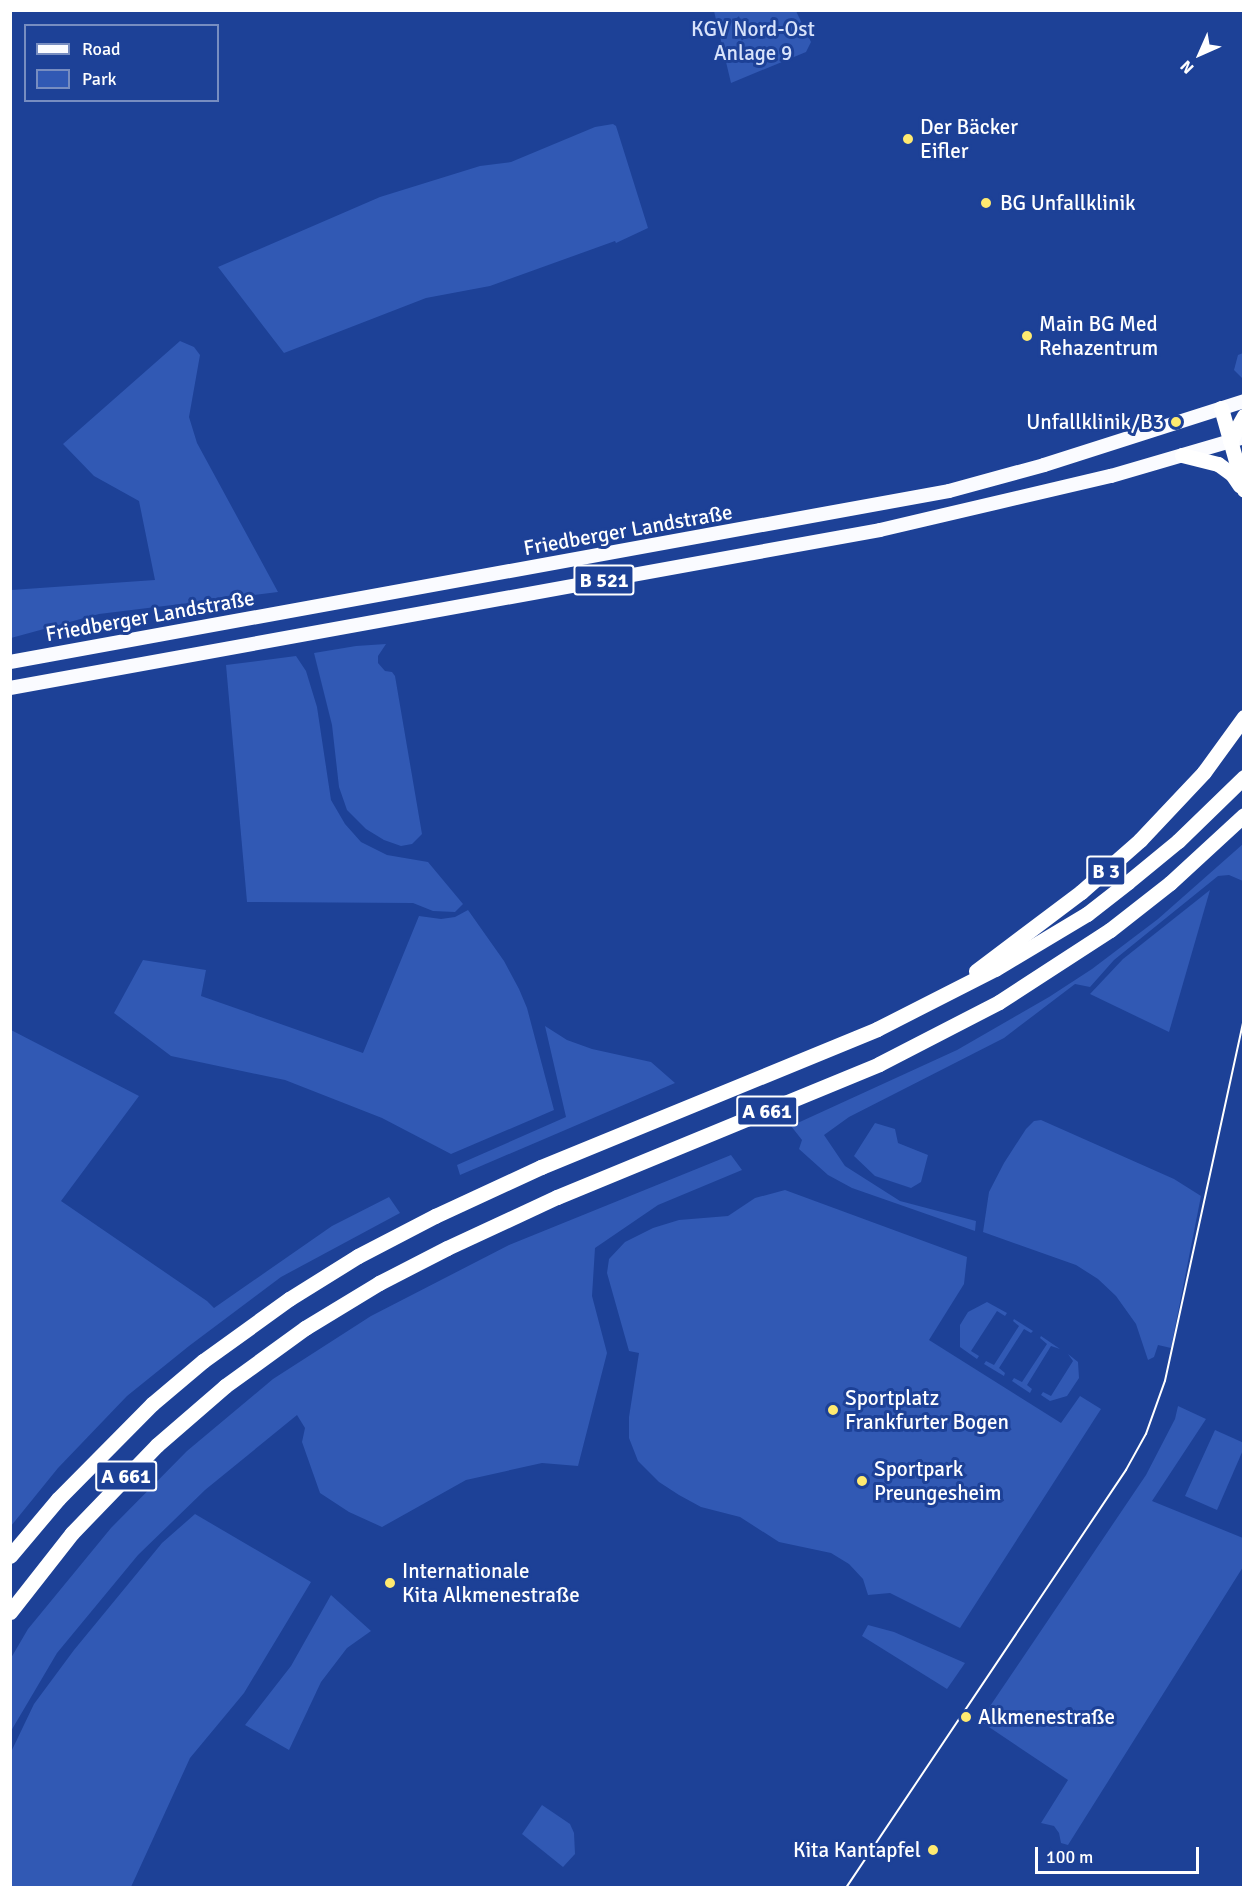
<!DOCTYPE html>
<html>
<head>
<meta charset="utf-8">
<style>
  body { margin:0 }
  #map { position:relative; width:1254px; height:1898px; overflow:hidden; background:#1d4197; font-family:Signika,sans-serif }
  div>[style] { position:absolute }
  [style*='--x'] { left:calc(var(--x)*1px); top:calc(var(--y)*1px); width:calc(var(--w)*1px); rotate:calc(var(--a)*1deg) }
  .green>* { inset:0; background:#3159b4 }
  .primary>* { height:14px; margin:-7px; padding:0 7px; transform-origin:7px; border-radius:7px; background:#fafbff }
  .motorway>* { height:15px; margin:-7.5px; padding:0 7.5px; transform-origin:7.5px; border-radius:7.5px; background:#fff }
  .tram>* { height:1.5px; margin:-0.75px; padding:0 0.75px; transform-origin:0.75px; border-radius:0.75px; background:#fff }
  .dots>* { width:16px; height:16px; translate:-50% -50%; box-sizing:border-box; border:3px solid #1d4197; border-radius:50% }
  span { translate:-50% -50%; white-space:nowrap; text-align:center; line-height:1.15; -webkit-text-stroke:6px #1d4197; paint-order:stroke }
  .shield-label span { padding:2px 4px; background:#1d4197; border:2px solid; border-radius:4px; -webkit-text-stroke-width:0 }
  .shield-label { font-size:20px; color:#fff; font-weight:700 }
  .park-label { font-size:21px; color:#d8e3fb }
  .poi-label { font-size:21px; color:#fff }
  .left { translate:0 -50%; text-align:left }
  .right { translate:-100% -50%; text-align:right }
  .street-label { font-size:21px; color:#fff }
  .frame { position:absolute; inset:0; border:12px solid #fff; pointer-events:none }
  .legend { position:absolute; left:24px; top:24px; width:195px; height:78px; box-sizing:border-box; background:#1d4197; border:2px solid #778dc1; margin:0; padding:8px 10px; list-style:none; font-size:18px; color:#fff }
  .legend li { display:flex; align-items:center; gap:12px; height:30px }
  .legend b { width:30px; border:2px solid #778dc1 }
  .north { position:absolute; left:1170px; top:24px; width:60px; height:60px; -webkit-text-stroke:4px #1d4197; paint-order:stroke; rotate:225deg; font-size:16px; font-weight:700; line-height:24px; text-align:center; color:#fff }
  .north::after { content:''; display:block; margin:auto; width:21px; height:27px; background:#fff; clip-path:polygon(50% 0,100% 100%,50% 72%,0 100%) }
  .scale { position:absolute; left:1035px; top:1847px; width:164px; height:27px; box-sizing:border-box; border:3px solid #fff; border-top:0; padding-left:8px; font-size:18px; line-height:21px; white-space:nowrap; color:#fff; -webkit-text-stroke:4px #1d4197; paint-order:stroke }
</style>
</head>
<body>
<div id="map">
  <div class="green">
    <i style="clip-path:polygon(714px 11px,796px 11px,811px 42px,806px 52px,731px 83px)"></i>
    <i style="clip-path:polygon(613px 124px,616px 126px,648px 228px,616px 243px,615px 241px,490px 286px,426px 298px,284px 353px,218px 267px,380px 197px,480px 166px,511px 162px,595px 127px)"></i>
    <i style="clip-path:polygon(180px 341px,194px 347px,200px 355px,189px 417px,197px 443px,278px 592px,99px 614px,11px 638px,11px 590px,155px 580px,139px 501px,94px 476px,63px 444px)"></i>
    <i style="clip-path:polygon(1243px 353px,1243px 379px,1234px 370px,1238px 355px)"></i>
    <i style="clip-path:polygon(386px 644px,378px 656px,378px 663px,385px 671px,392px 672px,395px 676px,422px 834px,412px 844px,401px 846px,384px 840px,366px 829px,347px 810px,339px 787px,332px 725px,314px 653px,356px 646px)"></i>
    <i style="clip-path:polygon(296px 656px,306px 671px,317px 707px,331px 800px,345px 824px,361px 842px,387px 855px,428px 862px,463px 904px,455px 912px,433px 911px,413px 903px,247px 902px,226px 665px)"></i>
    <i style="clip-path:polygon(1243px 844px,1243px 881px,1229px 875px,1218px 876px,1114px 960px,1090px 987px,1075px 984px,1004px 1038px,849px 1117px,824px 1135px,845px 1166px,900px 1201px,976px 1221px,975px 1231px,852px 1188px,828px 1175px,799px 1149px,802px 1140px,791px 1126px,957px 1050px,1049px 997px,1092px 969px,1158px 919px)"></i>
    <i style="clip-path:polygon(1210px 890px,1169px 1032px,1090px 994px,1123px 959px)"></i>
    <i style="clip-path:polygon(468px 910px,504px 961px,519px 989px,527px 1008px,554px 1110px,451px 1154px,382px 1118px,285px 1080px,171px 1056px,114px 1013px,143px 960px,206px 970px,201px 996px,363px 1053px,419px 916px,441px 919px,455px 917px)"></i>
    <i style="clip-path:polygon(545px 1026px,567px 1040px,592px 1049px,651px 1062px,675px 1083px,460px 1175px,457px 1165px,566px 1117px)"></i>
    <i style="clip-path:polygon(11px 1030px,139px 1096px,61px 1201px,207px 1301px,214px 1308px,332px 1226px,389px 1197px,400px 1213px,281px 1277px,189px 1346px,127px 1396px,58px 1468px,11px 1526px)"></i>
    <i style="clip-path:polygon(1041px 1120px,1174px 1179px,1201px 1196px,1171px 1348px,1158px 1345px,1154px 1357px,1148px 1360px,1136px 1324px,1116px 1296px,1098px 1279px,1076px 1265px,983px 1232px,989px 1192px,1004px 1163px,1026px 1129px,1034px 1121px)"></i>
    <i style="clip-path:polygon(875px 1123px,895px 1129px,898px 1143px,928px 1155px,921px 1182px,911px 1188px,875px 1176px,854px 1156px)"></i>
    <i style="clip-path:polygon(731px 1155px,742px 1170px,658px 1205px,595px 1248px,592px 1296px,607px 1353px,578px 1466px,542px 1463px,466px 1480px,382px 1527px,349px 1512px,320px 1493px,302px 1442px,305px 1428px,297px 1415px,205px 1490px,138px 1555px,57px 1653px,11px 1731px,11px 1658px,28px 1629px,111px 1528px,187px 1451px,273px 1379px,371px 1316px,509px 1245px)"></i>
    <i style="clip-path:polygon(785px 1190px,967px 1257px,964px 1284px,929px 1340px,1061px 1423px,1080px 1396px,1101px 1409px,960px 1628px,890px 1593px,868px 1595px,863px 1579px,849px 1564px,831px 1553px,779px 1542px,740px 1517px,701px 1507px,679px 1495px,659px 1482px,638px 1461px,629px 1438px,629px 1417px,639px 1353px,629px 1351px,607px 1273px,609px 1259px,625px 1242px,653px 1228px,679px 1220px,728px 1216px,755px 1198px)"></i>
    <i style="clip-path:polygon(987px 1302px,1007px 1313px,1005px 1316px,997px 1311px,971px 1351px,979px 1356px,977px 1359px,960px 1347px,960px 1325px,968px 1312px)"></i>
    <i style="clip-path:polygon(1014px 1319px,1033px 1331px,1031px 1333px,1024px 1329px,999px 1368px,1005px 1373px,1004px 1376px,984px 1364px,986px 1361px,994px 1365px,1019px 1326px,1013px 1321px)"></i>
    <i style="clip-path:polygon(1041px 1336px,1060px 1349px,1051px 1346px,1027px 1385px,1032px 1389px,1030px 1393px,1012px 1381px,1014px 1378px,1022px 1382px,1047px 1344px,1040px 1338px)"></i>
    <i style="clip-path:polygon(1068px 1354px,1078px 1362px,1079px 1378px,1067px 1396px,1050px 1401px,1041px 1395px,1043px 1392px,1051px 1396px,1073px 1361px)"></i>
    <i style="clip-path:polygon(1178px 1406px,1206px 1419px,1152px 1501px,1243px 1538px,1243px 1567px,1068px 1845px,1061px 1843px,1059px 1833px,1054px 1826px,1041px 1823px,1068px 1780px,980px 1721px,1146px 1475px,1175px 1419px)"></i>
    <i style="clip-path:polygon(1215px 1430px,1244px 1443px,1243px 1450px,1217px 1510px,1185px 1496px)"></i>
    <i style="clip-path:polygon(195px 1514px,311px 1582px,244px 1693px,190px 1758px,131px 1887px,11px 1887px,11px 1752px,34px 1704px,74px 1650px,162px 1543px)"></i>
    <i style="clip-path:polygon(331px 1595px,371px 1631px,347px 1648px,321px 1682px,289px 1750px,245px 1725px,291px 1666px)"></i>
    <i style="clip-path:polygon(868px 1625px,894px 1632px,965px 1663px,947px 1689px,862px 1636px)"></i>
    <i style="clip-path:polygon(542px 1805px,570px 1824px,574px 1833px,575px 1854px,563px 1867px,522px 1834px)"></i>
  </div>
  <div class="primary">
    <i style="--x:10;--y:662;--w:954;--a:-10.32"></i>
    <i style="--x:949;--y:491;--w:98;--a:-15.3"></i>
    <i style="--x:1044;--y:465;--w:210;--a:-17.7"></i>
    <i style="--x:10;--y:688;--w:884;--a:-10.29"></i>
    <i style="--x:880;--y:530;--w:237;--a:-13.2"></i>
    <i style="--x:1111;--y:476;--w:139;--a:-16.3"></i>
  </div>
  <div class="motorway">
    <i style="--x:1221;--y:408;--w:85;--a:74.3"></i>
    <i style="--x:1230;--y:441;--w:29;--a:-61"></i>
    <i style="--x:1182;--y:455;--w:37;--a:14"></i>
    <i style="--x:1218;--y:464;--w:17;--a:36"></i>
    <i style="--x:1232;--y:474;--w:14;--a:56"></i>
    <i style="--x:976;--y:971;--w:131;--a:-37"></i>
    <i style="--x:1081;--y:892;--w:79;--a:-41.4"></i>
    <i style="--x:1140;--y:840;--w:93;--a:-46.7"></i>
    <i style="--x:1204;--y:772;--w:68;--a:-54"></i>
    <i style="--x:10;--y:1556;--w:75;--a:-49.9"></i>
    <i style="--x:58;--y:1499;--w:134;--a:-45.3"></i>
    <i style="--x:152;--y:1404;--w:67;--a:-40.1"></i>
    <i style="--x:203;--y:1361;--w:106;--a:-35.8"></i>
    <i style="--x:289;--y:1299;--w:81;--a:-31.9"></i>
    <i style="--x:358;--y:1256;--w:87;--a:-27.5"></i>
    <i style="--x:435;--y:1216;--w:117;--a:-24.8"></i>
    <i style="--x:541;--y:1167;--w:363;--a:-22.3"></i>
    <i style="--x:877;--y:1029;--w:132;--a:-27"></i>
    <i style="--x:995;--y:969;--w:107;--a:-30.9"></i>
    <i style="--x:1087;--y:914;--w:52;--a:-38"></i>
    <i style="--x:1128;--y:882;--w:65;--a:-39.4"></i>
    <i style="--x:1178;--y:841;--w:92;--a:-44.1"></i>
    <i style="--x:10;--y:1612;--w:100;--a:-51.9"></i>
    <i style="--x:72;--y:1533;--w:122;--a:-46"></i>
    <i style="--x:157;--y:1445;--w:90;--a:-40.9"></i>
    <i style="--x:225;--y:1386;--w:99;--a:-35.9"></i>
    <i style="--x:305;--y:1328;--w:87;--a:-31.3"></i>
    <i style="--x:379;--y:1283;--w:76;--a:-27.2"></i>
    <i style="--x:447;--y:1248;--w:121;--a:-24.9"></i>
    <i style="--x:557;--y:1197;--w:348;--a:-22.4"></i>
    <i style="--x:879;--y:1064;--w:135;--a:-27.3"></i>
    <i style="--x:999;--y:1002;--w:132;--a:-33"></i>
    <i style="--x:1110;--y:930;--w:76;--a:-38.1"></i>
    <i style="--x:1170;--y:883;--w:100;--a:-42.6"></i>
  </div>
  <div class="tram">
    <i style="--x:846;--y:1888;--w:503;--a:-56.18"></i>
    <i style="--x:1126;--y:1470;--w:41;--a:-60.9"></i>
    <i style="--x:1146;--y:1434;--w:56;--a:-70.3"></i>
    <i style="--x:1165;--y:1381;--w:371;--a:-77.7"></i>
  </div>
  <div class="dots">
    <i style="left:908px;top:139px;background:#ffea70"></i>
    <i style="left:986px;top:203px;background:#ffea70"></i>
    <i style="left:1027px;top:336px;background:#ffea70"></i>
    <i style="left:1176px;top:422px;background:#ffea70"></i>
    <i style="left:833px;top:1410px;background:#ffea70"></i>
    <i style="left:862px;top:1481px;background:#ffea70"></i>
    <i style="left:390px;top:1583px;background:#ffea70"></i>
    <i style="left:966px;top:1717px;background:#ffea70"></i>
    <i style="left:933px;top:1850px;background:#ffea70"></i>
  </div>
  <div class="shield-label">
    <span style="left:604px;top:580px">B 521</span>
    <span style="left:1106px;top:871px">B 3</span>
    <span style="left:767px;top:1111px">A 661</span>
    <span style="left:126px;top:1476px">A 661</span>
  </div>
  <div class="park-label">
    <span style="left:753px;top:41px">KGV Nord-Ost<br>Anlage 9</span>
  </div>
  <div class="poi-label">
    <span class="left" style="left:920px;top:139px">Der Bäcker<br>Eifler</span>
    <span class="left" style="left:1000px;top:203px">BG Unfallklinik</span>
    <span class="left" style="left:1039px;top:336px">Main BG Med<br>Rehazentrum</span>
    <span class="right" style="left:1164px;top:422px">Unfallklinik/B3</span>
    <span class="left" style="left:845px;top:1410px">Sportplatz<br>Frankfurter Bogen</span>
    <span class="left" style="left:874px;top:1481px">Sportpark<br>Preungesheim</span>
    <span class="left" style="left:402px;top:1583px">Internationale<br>Kita Alkmenestraße</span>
    <span class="left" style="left:978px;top:1717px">Alkmenestraße</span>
    <span class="right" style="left:921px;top:1850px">Kita Kantapfel</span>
  </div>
  <div class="street-label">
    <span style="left:628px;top:530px;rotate:-10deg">Friedberger Landstraße</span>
    <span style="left:150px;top:616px;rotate:-10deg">Friedberger Landstraße</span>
  </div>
  <div class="frame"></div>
  <ul class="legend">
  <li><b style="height:8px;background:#fafbff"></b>Road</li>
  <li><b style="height:16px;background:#3159b4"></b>Park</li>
  </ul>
  <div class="north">N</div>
  <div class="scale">100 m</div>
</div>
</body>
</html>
